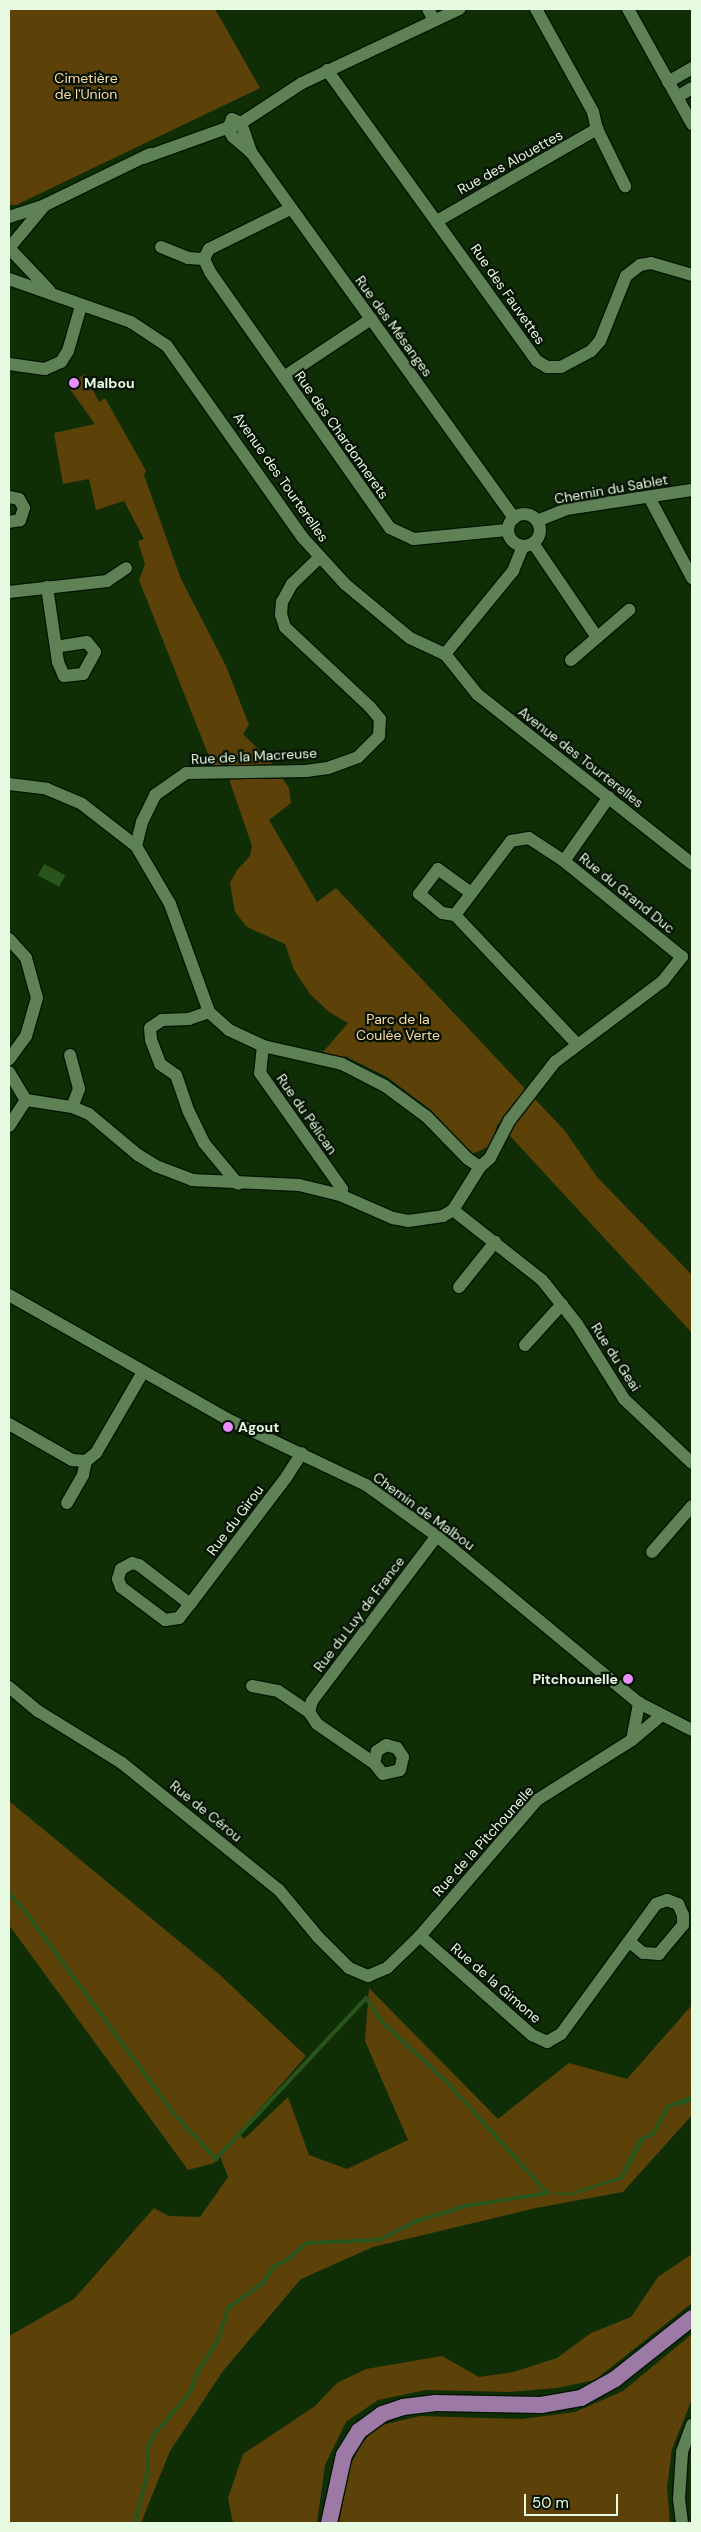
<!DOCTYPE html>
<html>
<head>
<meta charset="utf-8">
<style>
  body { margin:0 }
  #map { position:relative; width:701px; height:2532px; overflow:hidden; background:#0f2e06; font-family:"DM Sans",sans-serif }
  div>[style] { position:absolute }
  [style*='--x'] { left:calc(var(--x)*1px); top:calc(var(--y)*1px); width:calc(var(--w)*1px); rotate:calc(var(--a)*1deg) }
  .green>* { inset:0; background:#5c4108 }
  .water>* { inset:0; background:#29551d; transform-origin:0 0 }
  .stream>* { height:4px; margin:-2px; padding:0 2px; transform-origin:2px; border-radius:2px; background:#29551d }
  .roads { filter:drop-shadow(1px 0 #011500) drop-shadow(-1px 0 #011500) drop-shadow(0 1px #011500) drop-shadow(0 -1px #011500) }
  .minor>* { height:12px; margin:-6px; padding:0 6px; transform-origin:6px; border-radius:6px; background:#5e8156 }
  .minor>.ring { margin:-6px; padding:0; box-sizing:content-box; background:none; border:12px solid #5e8156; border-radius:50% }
  .major>* { height:16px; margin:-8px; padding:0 8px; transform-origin:8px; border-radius:8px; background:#9d79a6 }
  .dots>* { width:14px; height:14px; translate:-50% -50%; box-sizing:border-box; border:2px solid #061304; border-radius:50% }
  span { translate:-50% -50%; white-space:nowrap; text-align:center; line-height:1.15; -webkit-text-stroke:4.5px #061304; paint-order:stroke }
  .park-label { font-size:14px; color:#fcdba7 }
  .street-label { font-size:14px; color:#e7fae2 }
  .poi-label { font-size:14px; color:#e7fae2; font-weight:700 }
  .left { translate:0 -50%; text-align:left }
  .right { translate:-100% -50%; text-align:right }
  .frame { position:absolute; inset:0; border:10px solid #e7fae2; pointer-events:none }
  .scale { position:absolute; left:524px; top:2494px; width:94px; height:22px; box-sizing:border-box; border:2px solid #e7fae2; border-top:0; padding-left:6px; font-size:15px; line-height:18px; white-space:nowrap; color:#e7fae2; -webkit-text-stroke:4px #061304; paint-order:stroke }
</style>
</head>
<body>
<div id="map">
  <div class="green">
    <i style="clip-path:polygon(9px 9px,215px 9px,260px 88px,16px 205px,9px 205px)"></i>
    <i style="clip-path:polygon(85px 374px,99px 402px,105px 398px,146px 471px,144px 475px,181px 579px,226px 666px,249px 725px,243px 734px,273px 764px,289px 788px,291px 803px,269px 820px,317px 902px,336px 888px,565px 1131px,597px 1177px,692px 1275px,692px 1333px,498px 1123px,490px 1146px,472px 1154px,463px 1149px,431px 1110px,387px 1077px,345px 1056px,339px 1058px,323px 1052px,348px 1023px,329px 1012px,310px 994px,294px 970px,285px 944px,247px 927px,235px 912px,230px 883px,237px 870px,250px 856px,252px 846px,229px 779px,218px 779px,139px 580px,145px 565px,138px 541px,144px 539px,124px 501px,96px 510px,89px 479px,63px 484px,54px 433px,95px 424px,67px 385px)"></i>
    <i style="clip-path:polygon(9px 1801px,220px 1975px,306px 2056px,239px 2133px,244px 2139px,288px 2097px,309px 2155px,347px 2169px,408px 2140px,365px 2041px,369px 1988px,498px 2119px,569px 2063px,627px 2079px,692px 2005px,692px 2115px,623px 2192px,536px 2208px,373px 2247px,301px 2279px,223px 2371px,170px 2451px,141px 2523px,9px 2523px,9px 2336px,74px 2299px,154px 2208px,169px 2216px,200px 2217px,228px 2177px,220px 2156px,214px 2163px,188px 2170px,9px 1925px)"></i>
    <i style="clip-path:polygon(692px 2254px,692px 2303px,595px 2380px,557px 2388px,510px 2392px,426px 2390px,378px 2400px,346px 2422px,325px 2465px,317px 2523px,233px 2523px,228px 2498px,243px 2454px,315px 2406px,337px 2383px,366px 2369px,442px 2356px,479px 2377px,513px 2372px,557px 2358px,591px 2333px,631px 2317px,658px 2277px)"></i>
    <i style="clip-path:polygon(692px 2334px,692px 2399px,672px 2449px,667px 2487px,670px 2523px,339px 2523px,350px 2466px,362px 2443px,378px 2426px,420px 2416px,522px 2419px,575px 2412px,623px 2391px)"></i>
  </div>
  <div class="water">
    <i style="left:44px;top:864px;width:24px;height:13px;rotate:28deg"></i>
    <i style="clip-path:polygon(692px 2095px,692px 2100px,686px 2104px,670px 2107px,655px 2135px,644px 2140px,623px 2179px,569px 2196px,544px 2191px,569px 2193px,619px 2177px,639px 2138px,652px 2132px,666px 2105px)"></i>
  </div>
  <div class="stream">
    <i style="--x:9;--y:1893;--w:29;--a:49"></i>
    <i style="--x:28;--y:1915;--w:247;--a:53.7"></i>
    <i style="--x:174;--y:2114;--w:62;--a:47"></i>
    <i style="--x:216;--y:2159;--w:220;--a:-47"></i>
    <i style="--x:366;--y:1998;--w:30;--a:56"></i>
    <i style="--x:383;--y:2023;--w:84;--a:42.6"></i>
    <i style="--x:445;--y:2080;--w:152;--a:47.9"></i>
    <i style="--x:135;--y:2523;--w:55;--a:-76.2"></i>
    <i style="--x:148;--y:2470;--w:21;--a:-93"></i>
    <i style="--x:147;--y:2449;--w:13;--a:-67"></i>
    <i style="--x:152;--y:2437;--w:59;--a:-49.8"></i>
    <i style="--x:190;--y:2392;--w:22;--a:-69"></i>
    <i style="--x:198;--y:2371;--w:35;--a:-57"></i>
    <i style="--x:217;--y:2342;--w:36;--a:-72"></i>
    <i style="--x:228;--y:2308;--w:44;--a:-35.8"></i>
    <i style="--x:264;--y:2282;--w:17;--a:-59"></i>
    <i style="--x:273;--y:2267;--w:19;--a:-28"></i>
    <i style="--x:290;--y:2258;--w:22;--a:-43"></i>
    <i style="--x:306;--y:2243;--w:73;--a:-2.4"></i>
    <i style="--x:379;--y:2240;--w:39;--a:-27"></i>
    <i style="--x:414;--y:2222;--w:53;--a:-17.4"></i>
    <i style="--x:465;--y:2206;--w:84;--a:-8.9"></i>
  </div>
  <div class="roads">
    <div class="minor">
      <i style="--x:428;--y:9;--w:13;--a:61"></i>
      <i style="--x:536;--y:9;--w:118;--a:61"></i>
      <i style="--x:593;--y:112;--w:17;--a:77"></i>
      <i style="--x:597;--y:129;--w:64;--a:63.8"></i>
      <i style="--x:628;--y:9;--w:132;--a:60.9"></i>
      <i style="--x:327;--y:70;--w:359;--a:54.2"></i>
      <i style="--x:537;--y:361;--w:12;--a:31"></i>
      <i style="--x:547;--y:367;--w:14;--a:0"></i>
      <i style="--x:561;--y:367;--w:34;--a:-28"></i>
      <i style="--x:591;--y:351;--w:13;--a:-48"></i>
      <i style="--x:600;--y:341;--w:70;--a:-68.2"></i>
      <i style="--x:626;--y:276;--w:18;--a:-38"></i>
      <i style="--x:640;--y:265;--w:11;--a:-10"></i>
      <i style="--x:651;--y:263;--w:43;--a:16.3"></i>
      <i style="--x:668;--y:82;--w:28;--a:-30"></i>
      <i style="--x:677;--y:97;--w:17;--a:-31"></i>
      <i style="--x:251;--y:152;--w:31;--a:-109"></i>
      <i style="--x:241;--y:123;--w:10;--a:-156"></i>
      <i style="--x:232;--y:119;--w:11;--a:112"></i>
      <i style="--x:228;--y:129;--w:9;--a:58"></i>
      <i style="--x:233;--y:137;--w:23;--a:40"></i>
      <i style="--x:251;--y:152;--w:451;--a:54.3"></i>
      <i style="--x:143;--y:158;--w:104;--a:-19.7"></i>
      <i style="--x:241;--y:123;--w:73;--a:-33.3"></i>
      <i style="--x:302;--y:83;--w:174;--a:-25.2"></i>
      <i style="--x:290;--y:209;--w:90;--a:153.7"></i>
      <i style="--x:209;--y:249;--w:11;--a:117"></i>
      <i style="--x:204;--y:259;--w:14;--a:65"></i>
      <i style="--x:210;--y:272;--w:313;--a:54.9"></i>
      <i style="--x:390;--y:528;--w:26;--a:25"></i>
      <i style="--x:414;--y:539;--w:93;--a:-5.5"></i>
      <i style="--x:9;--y:217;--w:38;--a:-18"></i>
      <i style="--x:45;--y:205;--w:117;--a:-25.9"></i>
      <i style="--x:437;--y:221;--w:185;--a:-29.9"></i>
      <i style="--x:10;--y:247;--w:55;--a:-50.2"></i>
      <i style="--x:161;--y:247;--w:29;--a:22"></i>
      <i style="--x:188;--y:258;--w:16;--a:4"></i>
      <i style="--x:10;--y:249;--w:57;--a:46.4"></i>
      <i style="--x:9;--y:279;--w:129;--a:19.4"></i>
      <i style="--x:131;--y:322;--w:43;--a:33.7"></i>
      <i style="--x:167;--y:346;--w:235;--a:54.7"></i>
      <i style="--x:303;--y:538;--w:62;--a:47.6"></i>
      <i style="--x:345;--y:584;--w:85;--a:39.7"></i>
      <i style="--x:410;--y:638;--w:38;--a:25"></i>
      <i style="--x:445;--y:654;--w:51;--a:51.3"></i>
      <i style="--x:477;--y:694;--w:274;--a:38.3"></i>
      <i style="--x:9;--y:364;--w:36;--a:8"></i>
      <i style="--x:45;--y:369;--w:17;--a:-24"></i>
      <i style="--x:61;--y:362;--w:13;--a:-58"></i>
      <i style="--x:68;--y:351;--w:47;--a:-73.9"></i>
      <i style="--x:284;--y:377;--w:105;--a:-33.7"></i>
      <i style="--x:9;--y:497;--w:10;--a:11"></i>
      <i style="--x:19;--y:499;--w:10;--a:61"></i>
      <i style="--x:24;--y:508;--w:13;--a:108"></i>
      <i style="--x:20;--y:520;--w:11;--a:170"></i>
      <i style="--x:649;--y:497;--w:92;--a:62"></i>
      <i class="ring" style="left:508px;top:514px;width:20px;height:20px"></i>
      <i style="--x:537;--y:521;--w:31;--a:-22"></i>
      <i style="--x:566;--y:509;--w:127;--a:-8.6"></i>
      <i style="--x:533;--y:543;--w:114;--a:55.8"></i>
      <i style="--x:47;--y:587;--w:76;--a:81.7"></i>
      <i style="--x:58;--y:662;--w:15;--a:67"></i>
      <i style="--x:64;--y:676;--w:19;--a:-6"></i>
      <i style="--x:83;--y:674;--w:25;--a:-61"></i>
      <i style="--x:95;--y:652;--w:13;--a:-129"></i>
      <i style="--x:87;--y:642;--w:30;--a:171"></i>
      <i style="--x:9;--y:592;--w:99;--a:-6.4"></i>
      <i style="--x:107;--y:581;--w:23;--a:-34"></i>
      <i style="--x:445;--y:654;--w:107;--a:-50.7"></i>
      <i style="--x:513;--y:571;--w:27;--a:-68"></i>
      <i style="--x:571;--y:660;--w:77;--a:-40.8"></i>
      <i style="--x:9;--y:784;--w:38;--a:7"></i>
      <i style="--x:47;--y:789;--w:38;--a:23"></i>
      <i style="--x:82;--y:804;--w:68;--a:37.9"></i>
      <i style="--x:136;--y:846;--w:67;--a:59.6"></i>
      <i style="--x:170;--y:904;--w:115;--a:70.1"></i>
      <i style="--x:209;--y:1012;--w:27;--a:42"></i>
      <i style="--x:229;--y:1030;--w:38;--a:25"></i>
      <i style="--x:263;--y:1046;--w:81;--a:12.8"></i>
      <i style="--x:342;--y:1064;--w:48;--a:27.1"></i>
      <i style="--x:385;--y:1086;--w:52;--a:36.4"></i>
      <i style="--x:427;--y:1117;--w:59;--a:45.7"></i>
      <i style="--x:468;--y:1159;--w:14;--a:34"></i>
      <i style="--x:136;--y:846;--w:25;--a:-76"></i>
      <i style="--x:142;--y:822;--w:30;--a:-64"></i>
      <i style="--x:155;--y:795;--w:38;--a:-35"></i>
      <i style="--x:186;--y:773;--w:120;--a:-1"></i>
      <i style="--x:306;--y:771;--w:22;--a:-8"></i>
      <i style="--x:328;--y:768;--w:32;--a:-20"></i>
      <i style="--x:358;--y:757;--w:30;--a:-45"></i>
      <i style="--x:379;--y:736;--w:17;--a:-87"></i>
      <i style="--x:380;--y:719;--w:17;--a:-130"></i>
      <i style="--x:369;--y:706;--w:115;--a:-136.8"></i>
      <i style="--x:285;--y:627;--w:13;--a:-108"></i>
      <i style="--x:281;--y:615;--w:13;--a:-86"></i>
      <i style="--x:282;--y:602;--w:21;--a:-61"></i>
      <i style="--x:292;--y:584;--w:39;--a:-44"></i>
      <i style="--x:564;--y:861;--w:78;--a:-54.9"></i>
      <i style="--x:455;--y:915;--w:13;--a:-171"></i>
      <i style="--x:442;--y:913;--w:30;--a:-140"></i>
      <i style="--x:419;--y:894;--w:31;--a:-53"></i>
      <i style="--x:438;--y:869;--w:41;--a:36"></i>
      <i style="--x:9;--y:939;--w:25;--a:48"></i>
      <i style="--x:26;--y:958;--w:41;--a:74.6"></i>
      <i style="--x:37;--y:998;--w:40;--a:106"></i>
      <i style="--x:26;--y:1036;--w:29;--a:126"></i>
      <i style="--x:209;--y:1012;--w:21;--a:161"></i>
      <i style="--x:189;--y:1019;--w:27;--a:178"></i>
      <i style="--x:162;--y:1020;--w:14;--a:146"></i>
      <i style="--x:150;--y:1028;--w:12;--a:85"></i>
      <i style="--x:151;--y:1040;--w:26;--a:69"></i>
      <i style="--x:160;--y:1064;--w:19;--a:35"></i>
      <i style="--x:176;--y:1075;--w:39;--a:71"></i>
      <i style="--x:189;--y:1112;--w:34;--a:64"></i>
      <i style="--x:204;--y:1143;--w:53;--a:50.3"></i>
      <i style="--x:263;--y:1046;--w:27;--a:96"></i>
      <i style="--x:260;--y:1073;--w:142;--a:54.7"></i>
      <i style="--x:342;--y:1189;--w:6;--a:108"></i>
      <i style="--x:70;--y:1055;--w:35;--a:75"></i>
      <i style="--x:79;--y:1089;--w:19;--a:111"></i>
      <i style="--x:9;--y:1072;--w:33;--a:59"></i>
      <i style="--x:26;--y:1100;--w:31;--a:123"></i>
      <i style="--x:26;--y:1100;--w:47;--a:8.7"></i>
      <i style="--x:72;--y:1107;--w:18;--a:22"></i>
      <i style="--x:89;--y:1114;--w:64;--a:39.9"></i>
      <i style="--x:138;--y:1155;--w:21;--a:31"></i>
      <i style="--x:156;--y:1166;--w:39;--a:21"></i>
      <i style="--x:192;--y:1180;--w:107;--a:2.7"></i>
      <i style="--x:299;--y:1185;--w:42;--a:13.7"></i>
      <i style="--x:340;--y:1195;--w:58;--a:23.5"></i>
      <i style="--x:393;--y:1218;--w:15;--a:11"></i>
      <i style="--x:408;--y:1221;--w:35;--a:-8"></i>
      <i style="--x:443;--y:1216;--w:12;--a:-31"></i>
      <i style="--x:453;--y:1210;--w:51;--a:-57.9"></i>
      <i style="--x:480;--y:1167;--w:13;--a:-42"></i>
      <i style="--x:490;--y:1158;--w:42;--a:-62.8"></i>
      <i style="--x:509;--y:1121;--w:75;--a:-52.1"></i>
      <i style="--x:555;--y:1062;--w:135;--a:-36.9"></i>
      <i style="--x:663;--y:981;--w:31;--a:-52"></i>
      <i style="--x:682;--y:957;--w:152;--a:-140.9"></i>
      <i style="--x:564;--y:861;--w:42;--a:-146.7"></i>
      <i style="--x:529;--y:838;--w:18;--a:171"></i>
      <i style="--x:511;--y:841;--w:93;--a:127.1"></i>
      <i style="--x:455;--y:915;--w:178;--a:46.6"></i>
      <i style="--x:453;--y:1210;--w:113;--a:38.2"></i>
      <i style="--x:542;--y:1280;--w:56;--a:51.5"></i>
      <i style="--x:577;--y:1324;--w:89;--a:57.9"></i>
      <i style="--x:624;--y:1399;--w:93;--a:43.3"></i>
      <i style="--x:459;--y:1287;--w:58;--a:-51.3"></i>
      <i style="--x:9;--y:1295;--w:251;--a:29.6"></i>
      <i style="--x:227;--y:1419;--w:154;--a:25.4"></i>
      <i style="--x:366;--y:1485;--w:87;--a:35.7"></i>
      <i style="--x:437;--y:1536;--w:262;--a:39.6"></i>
      <i style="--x:639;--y:1703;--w:59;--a:27"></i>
      <i style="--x:525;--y:1345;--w:55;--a:-47.9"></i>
      <i style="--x:9;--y:1424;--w:73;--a:29.7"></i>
      <i style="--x:72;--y:1460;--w:14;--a:4"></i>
      <i style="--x:86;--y:1461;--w:13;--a:-39"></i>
      <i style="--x:96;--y:1453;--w:94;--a:-59.9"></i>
      <i style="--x:67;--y:1503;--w:32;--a:-60"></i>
      <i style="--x:83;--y:1475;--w:14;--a:-78"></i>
      <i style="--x:652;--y:1552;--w:61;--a:-49"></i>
      <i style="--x:190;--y:1604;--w:64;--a:-142.6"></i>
      <i style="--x:139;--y:1565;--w:7;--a:-164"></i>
      <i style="--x:132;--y:1563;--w:13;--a:151"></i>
      <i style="--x:121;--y:1569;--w:10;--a:107"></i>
      <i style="--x:118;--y:1579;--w:9;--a:69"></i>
      <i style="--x:121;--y:1587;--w:55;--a:36.9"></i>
      <i style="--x:165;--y:1620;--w:14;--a:-8"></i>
      <i style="--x:179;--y:1618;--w:18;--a:-52"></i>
      <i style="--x:190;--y:1604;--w:161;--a:-52.8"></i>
      <i style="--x:287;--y:1476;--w:27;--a:-57"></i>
      <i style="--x:252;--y:1686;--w:26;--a:11"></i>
      <i style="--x:278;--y:1691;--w:37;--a:34"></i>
      <i style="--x:309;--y:1712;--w:11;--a:-75"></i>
      <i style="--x:312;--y:1701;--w:207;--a:-52.9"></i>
      <i style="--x:9;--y:1687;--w:38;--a:40"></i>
      <i style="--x:38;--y:1711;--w:99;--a:31.8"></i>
      <i style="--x:122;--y:1763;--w:202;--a:39"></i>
      <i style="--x:279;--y:1890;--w:61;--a:50.3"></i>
      <i style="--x:318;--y:1937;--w:44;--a:45"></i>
      <i style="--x:349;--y:1968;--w:21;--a:23"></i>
      <i style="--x:368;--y:1976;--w:21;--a:-23"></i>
      <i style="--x:387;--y:1968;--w:46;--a:-44.1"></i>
      <i style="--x:420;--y:1936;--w:179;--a:-49.3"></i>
      <i style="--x:537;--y:1800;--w:112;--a:-32.3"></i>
      <i style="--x:632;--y:1740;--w:39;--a:-40"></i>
      <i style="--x:309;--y:1712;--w:14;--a:56"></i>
      <i style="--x:317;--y:1724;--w:69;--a:34.4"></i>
      <i style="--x:374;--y:1763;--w:14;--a:51"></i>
      <i style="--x:383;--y:1774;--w:17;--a:-13"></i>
      <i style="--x:400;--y:1770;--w:13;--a:-77"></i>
      <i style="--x:403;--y:1757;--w:11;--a:-124"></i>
      <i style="--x:397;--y:1748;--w:11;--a:-165"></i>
      <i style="--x:386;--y:1745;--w:11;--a:146"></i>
      <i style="--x:377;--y:1751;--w:12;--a:104"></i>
      <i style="--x:632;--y:1740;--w:38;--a:-79"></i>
      <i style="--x:420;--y:1936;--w:149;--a:41.5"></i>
      <i style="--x:532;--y:2035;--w:17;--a:25"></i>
      <i style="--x:547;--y:2042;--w:16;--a:-30"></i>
      <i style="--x:561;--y:2034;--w:161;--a:-53.8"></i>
      <i style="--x:656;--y:1904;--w:12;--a:-20"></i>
      <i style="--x:667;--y:1900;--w:12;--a:20"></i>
      <i style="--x:678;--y:1904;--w:12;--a:66"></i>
      <i style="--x:683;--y:1915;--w:10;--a:90"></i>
      <i style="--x:683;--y:1925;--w:38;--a:130"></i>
      <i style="--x:659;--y:1954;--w:16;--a:-176"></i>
      <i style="--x:643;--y:1953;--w:17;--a:-140"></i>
      <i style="--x:682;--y:2523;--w:24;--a:-97"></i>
      <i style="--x:679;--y:2499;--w:47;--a:-86.3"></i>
      <i style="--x:682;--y:2452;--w:29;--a:-70"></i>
    </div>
    <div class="major">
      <i style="--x:329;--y:2523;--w:70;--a:-77.6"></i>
      <i style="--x:344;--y:2455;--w:28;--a:-58"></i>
      <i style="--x:359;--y:2431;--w:29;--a:-36"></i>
      <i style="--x:382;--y:2414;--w:22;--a:-18"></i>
      <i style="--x:403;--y:2407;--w:33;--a:-7"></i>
      <i style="--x:436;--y:2403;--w:105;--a:1.1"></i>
      <i style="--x:541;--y:2405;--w:41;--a:-9.9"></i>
      <i style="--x:581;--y:2398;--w:39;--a:-29"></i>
      <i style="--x:615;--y:2379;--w:98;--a:-38.4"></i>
    </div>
  </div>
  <div class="dots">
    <i style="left:74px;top:383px;background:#e88eff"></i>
    <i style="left:228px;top:1427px;background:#e88eff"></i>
    <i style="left:628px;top:1679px;background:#e88eff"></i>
  </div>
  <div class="park-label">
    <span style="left:86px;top:86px">Cimetière<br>de l'Union</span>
    <span style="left:398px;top:1027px">Parc de la<br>Coulée Verte</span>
  </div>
  <div class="street-label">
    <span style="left:510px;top:162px;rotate:-29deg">Rue des Alouettes</span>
    <span style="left:508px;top:294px;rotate:55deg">Rue des Fauvettes</span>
    <span style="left:394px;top:326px;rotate:54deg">Rue des Mésanges</span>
    <span style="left:342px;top:435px;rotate:55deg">Rue des Chardonnerets</span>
    <span style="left:281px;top:477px;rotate:55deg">Avenue des Tourterelles</span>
    <span style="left:611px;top:489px;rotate:-10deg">Chemin du Sablet</span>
    <span style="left:254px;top:756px;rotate:-3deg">Rue de la Macreuse</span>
    <span style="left:581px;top:757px;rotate:38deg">Avenue des Tourterelles</span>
    <span style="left:627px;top:893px;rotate:39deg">Rue du Grand Duc</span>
    <span style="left:307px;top:1114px;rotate:55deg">Rue du Pélican</span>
    <span style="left:616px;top:1357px;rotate:57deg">Rue du Geai</span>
    <span style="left:424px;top:1511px;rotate:36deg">Chemin de Malbou</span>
    <span style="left:235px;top:1520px;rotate:-53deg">Rue du Girou</span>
    <span style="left:359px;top:1614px;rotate:-53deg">Rue du Luy de France</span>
    <span style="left:206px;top:1811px;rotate:39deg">Rue de Cérou</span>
    <span style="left:483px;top:1841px;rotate:-48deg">Rue de la Pitchounelle</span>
    <span style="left:496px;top:1983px;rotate:41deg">Rue de la Gimone</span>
  </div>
  <div class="poi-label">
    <span class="left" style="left:84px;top:383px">Malbou</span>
    <span class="left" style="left:238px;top:1427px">Agout</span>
    <span class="right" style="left:618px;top:1679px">Pitchounelle</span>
  </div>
  <div class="frame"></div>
  <div class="scale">50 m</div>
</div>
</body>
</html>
